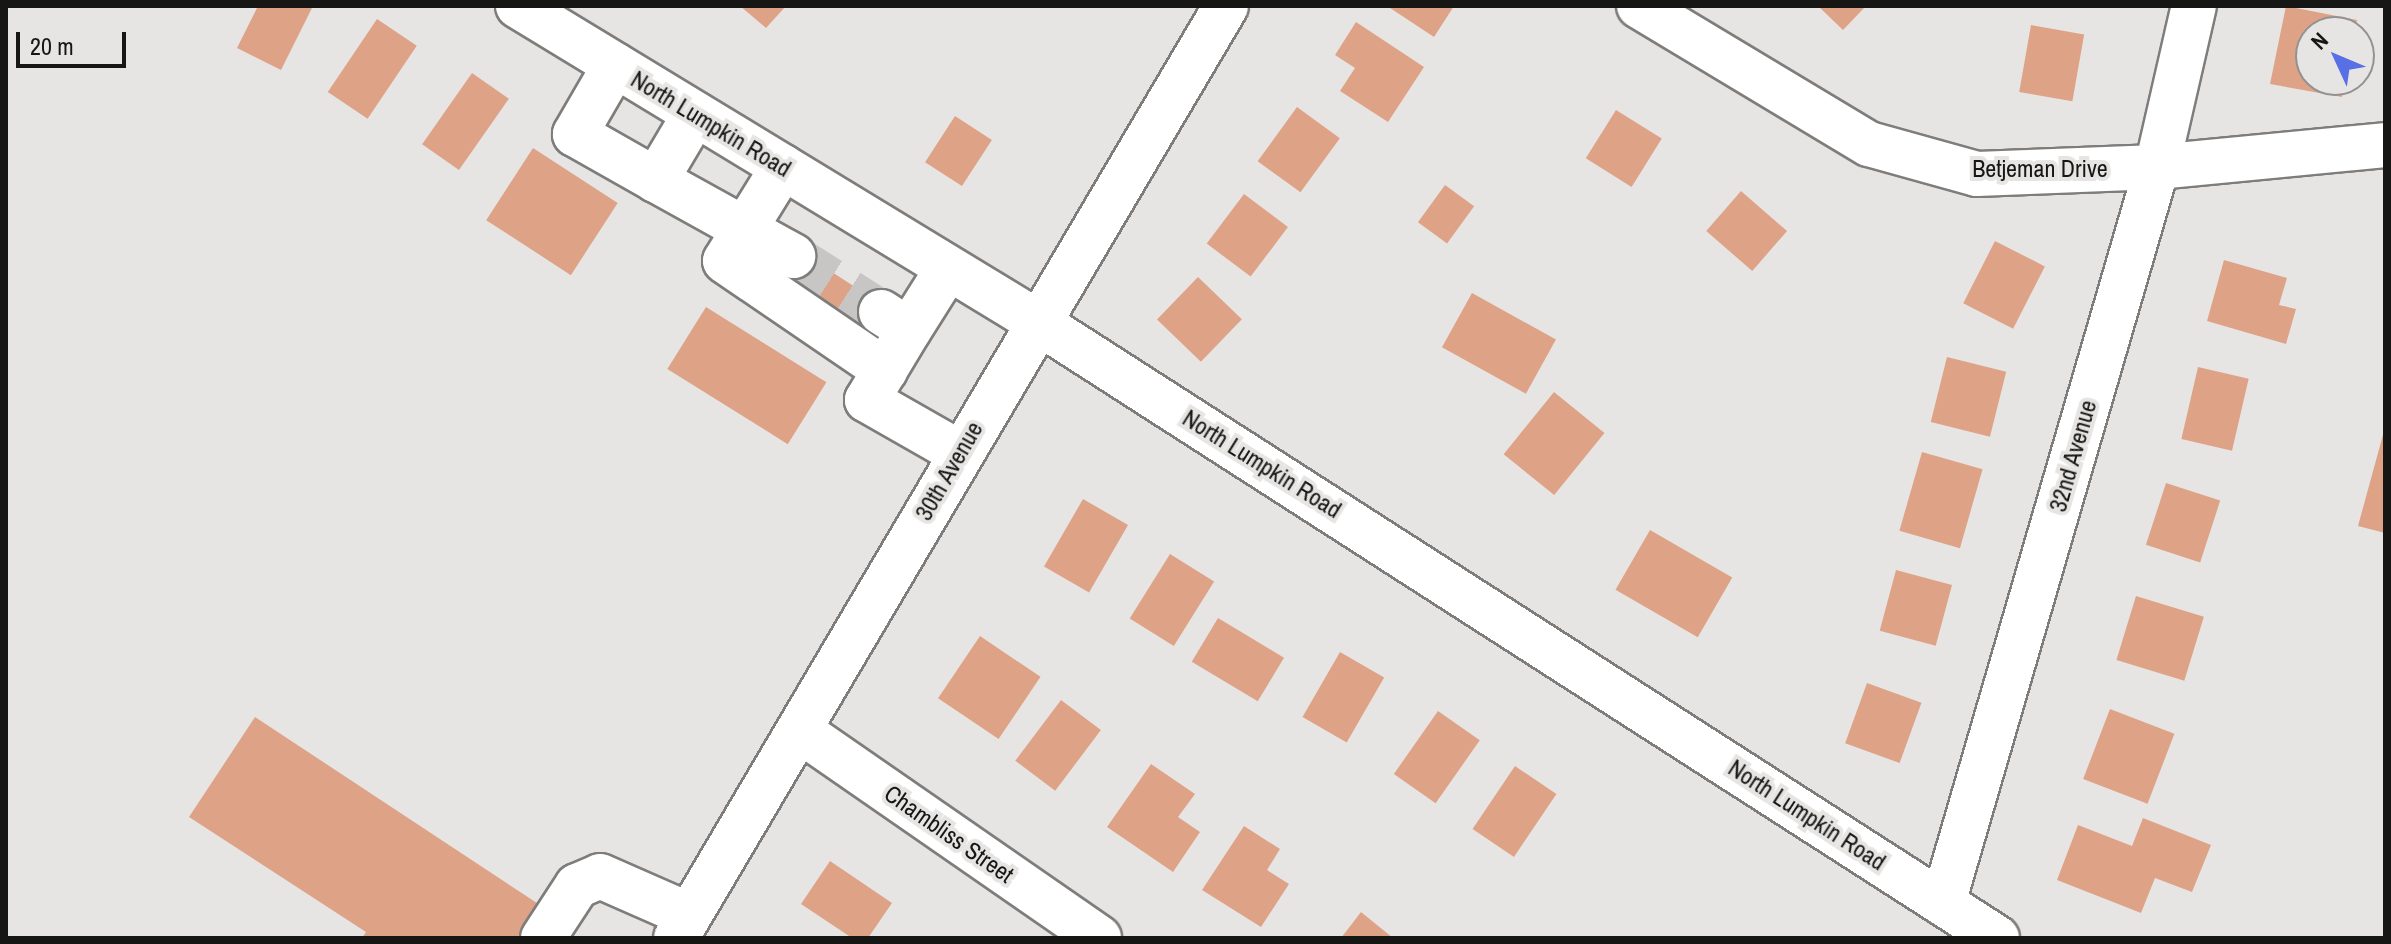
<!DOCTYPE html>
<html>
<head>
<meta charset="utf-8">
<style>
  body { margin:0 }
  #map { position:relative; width:2391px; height:944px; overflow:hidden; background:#e7e5e3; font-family:"Archivo Narrow",sans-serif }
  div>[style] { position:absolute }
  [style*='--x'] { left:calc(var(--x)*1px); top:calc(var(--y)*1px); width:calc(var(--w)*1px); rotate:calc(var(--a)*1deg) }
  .building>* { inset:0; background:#dea387; transform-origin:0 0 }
  .minor-tunnel>* { height:44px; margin-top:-22px; transform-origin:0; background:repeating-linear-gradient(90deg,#c8c6c4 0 44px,transparent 0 66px) }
  .roads { filter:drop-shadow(2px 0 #7f7d7b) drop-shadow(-2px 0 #7f7d7b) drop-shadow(0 2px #7f7d7b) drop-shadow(0 -2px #7f7d7b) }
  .minor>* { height:44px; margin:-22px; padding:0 22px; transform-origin:22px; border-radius:22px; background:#fff }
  span { translate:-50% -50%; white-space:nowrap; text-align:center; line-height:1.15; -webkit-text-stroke:8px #e7e5e3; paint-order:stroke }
  .street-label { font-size:24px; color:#161615 }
  .frame { position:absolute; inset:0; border:8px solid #161615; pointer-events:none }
  .north { position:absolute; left:2295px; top:16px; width:80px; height:80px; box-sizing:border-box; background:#e7e5e3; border:2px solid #939291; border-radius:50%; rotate:314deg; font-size:22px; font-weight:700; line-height:32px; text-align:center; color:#161615 }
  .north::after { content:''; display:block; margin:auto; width:28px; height:36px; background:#596fe5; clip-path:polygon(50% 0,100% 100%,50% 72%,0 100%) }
  .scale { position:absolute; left:16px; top:32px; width:110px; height:36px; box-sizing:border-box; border:4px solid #161615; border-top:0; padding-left:10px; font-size:24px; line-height:28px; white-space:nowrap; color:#161615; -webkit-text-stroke:6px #e7e5e3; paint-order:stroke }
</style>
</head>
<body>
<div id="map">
  <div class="building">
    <i style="clip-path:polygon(258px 6px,313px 6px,281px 70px,237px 48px)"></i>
    <i style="clip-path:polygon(740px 6px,786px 6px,766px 28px)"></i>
    <i style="clip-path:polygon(1387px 6px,1454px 6px,1434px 37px)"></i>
    <i style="clip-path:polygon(1818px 6px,1866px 6px,1843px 30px)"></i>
    <i style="clip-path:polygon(2286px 6px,2357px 20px,2355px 32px,2311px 32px,2311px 80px,2345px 80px,2342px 97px,2270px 84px)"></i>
    <i style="left:377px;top:19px;width:48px;height:88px;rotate:34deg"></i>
    <i style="clip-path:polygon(1356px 22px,1424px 67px,1388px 122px,1340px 91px,1355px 68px,1335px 55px)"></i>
    <i style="left:2031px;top:25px;width:54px;height:68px;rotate:10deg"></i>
    <i style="left:472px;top:73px;width:45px;height:87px;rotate:35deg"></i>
    <i style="left:1297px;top:107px;width:53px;height:67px;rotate:36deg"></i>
    <i style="left:1616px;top:110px;width:54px;height:57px;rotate:32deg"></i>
    <i style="left:955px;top:116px;width:44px;height:55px;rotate:33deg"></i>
    <i style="left:533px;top:148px;width:101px;height:86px;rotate:33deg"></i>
    <i style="left:1445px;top:185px;width:36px;height:46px;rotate:36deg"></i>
    <i style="left:1741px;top:191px;width:61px;height:53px;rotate:41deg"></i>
    <i style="left:1244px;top:194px;width:55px;height:62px;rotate:37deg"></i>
    <i style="left:1995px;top:241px;width:56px;height:70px;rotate:27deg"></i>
    <i style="left:798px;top:250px;width:103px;height:44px;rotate:33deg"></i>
    <i style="clip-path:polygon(2224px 260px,2287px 278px,2279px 305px,2296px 309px,2286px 344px,2207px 321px)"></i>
    <i style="left:1198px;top:277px;width:61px;height:59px;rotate:44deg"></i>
    <i style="left:1472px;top:293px;width:96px;height:62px;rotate:29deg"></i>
    <i style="left:706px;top:307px;width:142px;height:73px;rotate:32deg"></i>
    <i style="left:1947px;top:357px;width:61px;height:67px;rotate:14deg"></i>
    <i style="left:2198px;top:367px;width:52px;height:74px;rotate:13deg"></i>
    <i style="left:1554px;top:392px;width:65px;height:80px;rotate:39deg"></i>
    <i style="clip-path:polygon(2384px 431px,2385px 432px,2385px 533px,2358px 526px)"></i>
    <i style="left:1922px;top:452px;width:63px;height:82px;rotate:16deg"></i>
    <i style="left:2166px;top:483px;width:57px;height:65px;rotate:18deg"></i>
    <i style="left:1083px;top:499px;width:52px;height:78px;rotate:30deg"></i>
    <i style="left:1650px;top:530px;width:95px;height:69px;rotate:30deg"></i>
    <i style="left:1170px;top:554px;width:52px;height:76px;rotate:32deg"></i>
    <i style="left:1896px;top:570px;width:58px;height:63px;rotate:15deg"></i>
    <i style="left:2136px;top:596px;width:71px;height:67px;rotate:17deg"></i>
    <i style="left:1218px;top:618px;width:77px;height:51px;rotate:31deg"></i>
    <i style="left:980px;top:636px;width:73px;height:75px;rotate:34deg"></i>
    <i style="left:1340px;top:652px;width:51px;height:75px;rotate:30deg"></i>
    <i style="left:1867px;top:683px;width:58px;height:64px;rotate:20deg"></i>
    <i style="left:1061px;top:700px;width:50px;height:76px;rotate:37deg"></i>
    <i style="left:2110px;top:709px;width:69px;height:75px;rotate:21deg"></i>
    <i style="left:1438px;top:711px;width:51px;height:77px;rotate:35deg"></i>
    <i style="clip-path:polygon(255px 717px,540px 905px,518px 938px,362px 938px,366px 932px,189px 817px)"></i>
    <i style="clip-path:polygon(1151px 764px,1195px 794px,1178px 817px,1200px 832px,1173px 872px,1107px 827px)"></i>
    <i style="left:1515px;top:766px;width:50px;height:76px;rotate:34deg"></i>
    <i style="clip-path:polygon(2143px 818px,2211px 845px,2192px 892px,2155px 878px,2141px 913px,2057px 880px,2078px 825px,2132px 846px)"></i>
    <i style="clip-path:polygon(1244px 826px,1280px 849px,1267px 870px,1289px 884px,1261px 927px,1202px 890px)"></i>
    <i style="clip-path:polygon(830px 861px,892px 903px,868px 938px,852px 938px,801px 904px)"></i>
    <i style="clip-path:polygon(1361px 912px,1393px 938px,1341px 938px)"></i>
  </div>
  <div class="minor-tunnel">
    <i style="--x:793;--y:256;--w:104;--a:32.5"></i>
  </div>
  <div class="roads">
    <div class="minor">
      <i style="--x:518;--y:6;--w:606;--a:31.3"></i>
      <i style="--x:1036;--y:321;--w:1142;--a:32.7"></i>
      <i style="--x:1639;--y:6;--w:268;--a:31"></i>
      <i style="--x:1869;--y:144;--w:112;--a:15.5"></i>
      <i style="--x:1977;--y:174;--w:180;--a:-2.2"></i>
      <i style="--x:2157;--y:167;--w:229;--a:-5.5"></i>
      <i style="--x:615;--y:65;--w:80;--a:120.1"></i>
      <i style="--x:575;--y:134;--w:93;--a:29.6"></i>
      <i style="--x:695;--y:114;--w:77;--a:120.6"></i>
      <i style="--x:656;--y:180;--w:157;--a:29"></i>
      <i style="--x:783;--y:167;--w:110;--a:121.7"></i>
      <i style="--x:725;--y:261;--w:194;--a:34.3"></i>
      <i style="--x:885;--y:370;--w:35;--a:121"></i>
      <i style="--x:867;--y:400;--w:107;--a:29.7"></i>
      <i style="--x:881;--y:312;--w:33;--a:33"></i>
      <i style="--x:909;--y:330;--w:47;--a:121"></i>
      <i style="--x:909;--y:330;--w:73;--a:-57.8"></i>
      <i style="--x:799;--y:730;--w:365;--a:34.7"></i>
      <i style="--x:1943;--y:903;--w:766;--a:-73.79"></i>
      <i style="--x:2157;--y:167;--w:165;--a:-77.1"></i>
      <i style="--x:543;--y:938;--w:62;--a:-56.8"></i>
      <i style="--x:577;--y:886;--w:25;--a:-23"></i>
      <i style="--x:600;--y:876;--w:97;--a:23.7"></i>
      <i style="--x:676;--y:938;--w:1082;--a:-59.45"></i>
    </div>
  </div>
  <div class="street-label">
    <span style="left:711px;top:124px;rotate:31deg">North Lumpkin Road</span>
    <span style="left:2040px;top:169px">Betjeman Drive</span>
    <span style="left:2073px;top:456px;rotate:-74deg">32nd Avenue</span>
    <span style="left:1262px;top:464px;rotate:32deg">North Lumpkin Road</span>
    <span style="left:949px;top:471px;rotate:-60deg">30th Avenue</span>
    <span style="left:1807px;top:815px;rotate:33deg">North Lumpkin Road</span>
    <span style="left:949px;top:834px;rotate:35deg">Chambliss Street</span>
  </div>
  <div class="frame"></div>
  <div class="north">N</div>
  <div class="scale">20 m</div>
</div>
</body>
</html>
